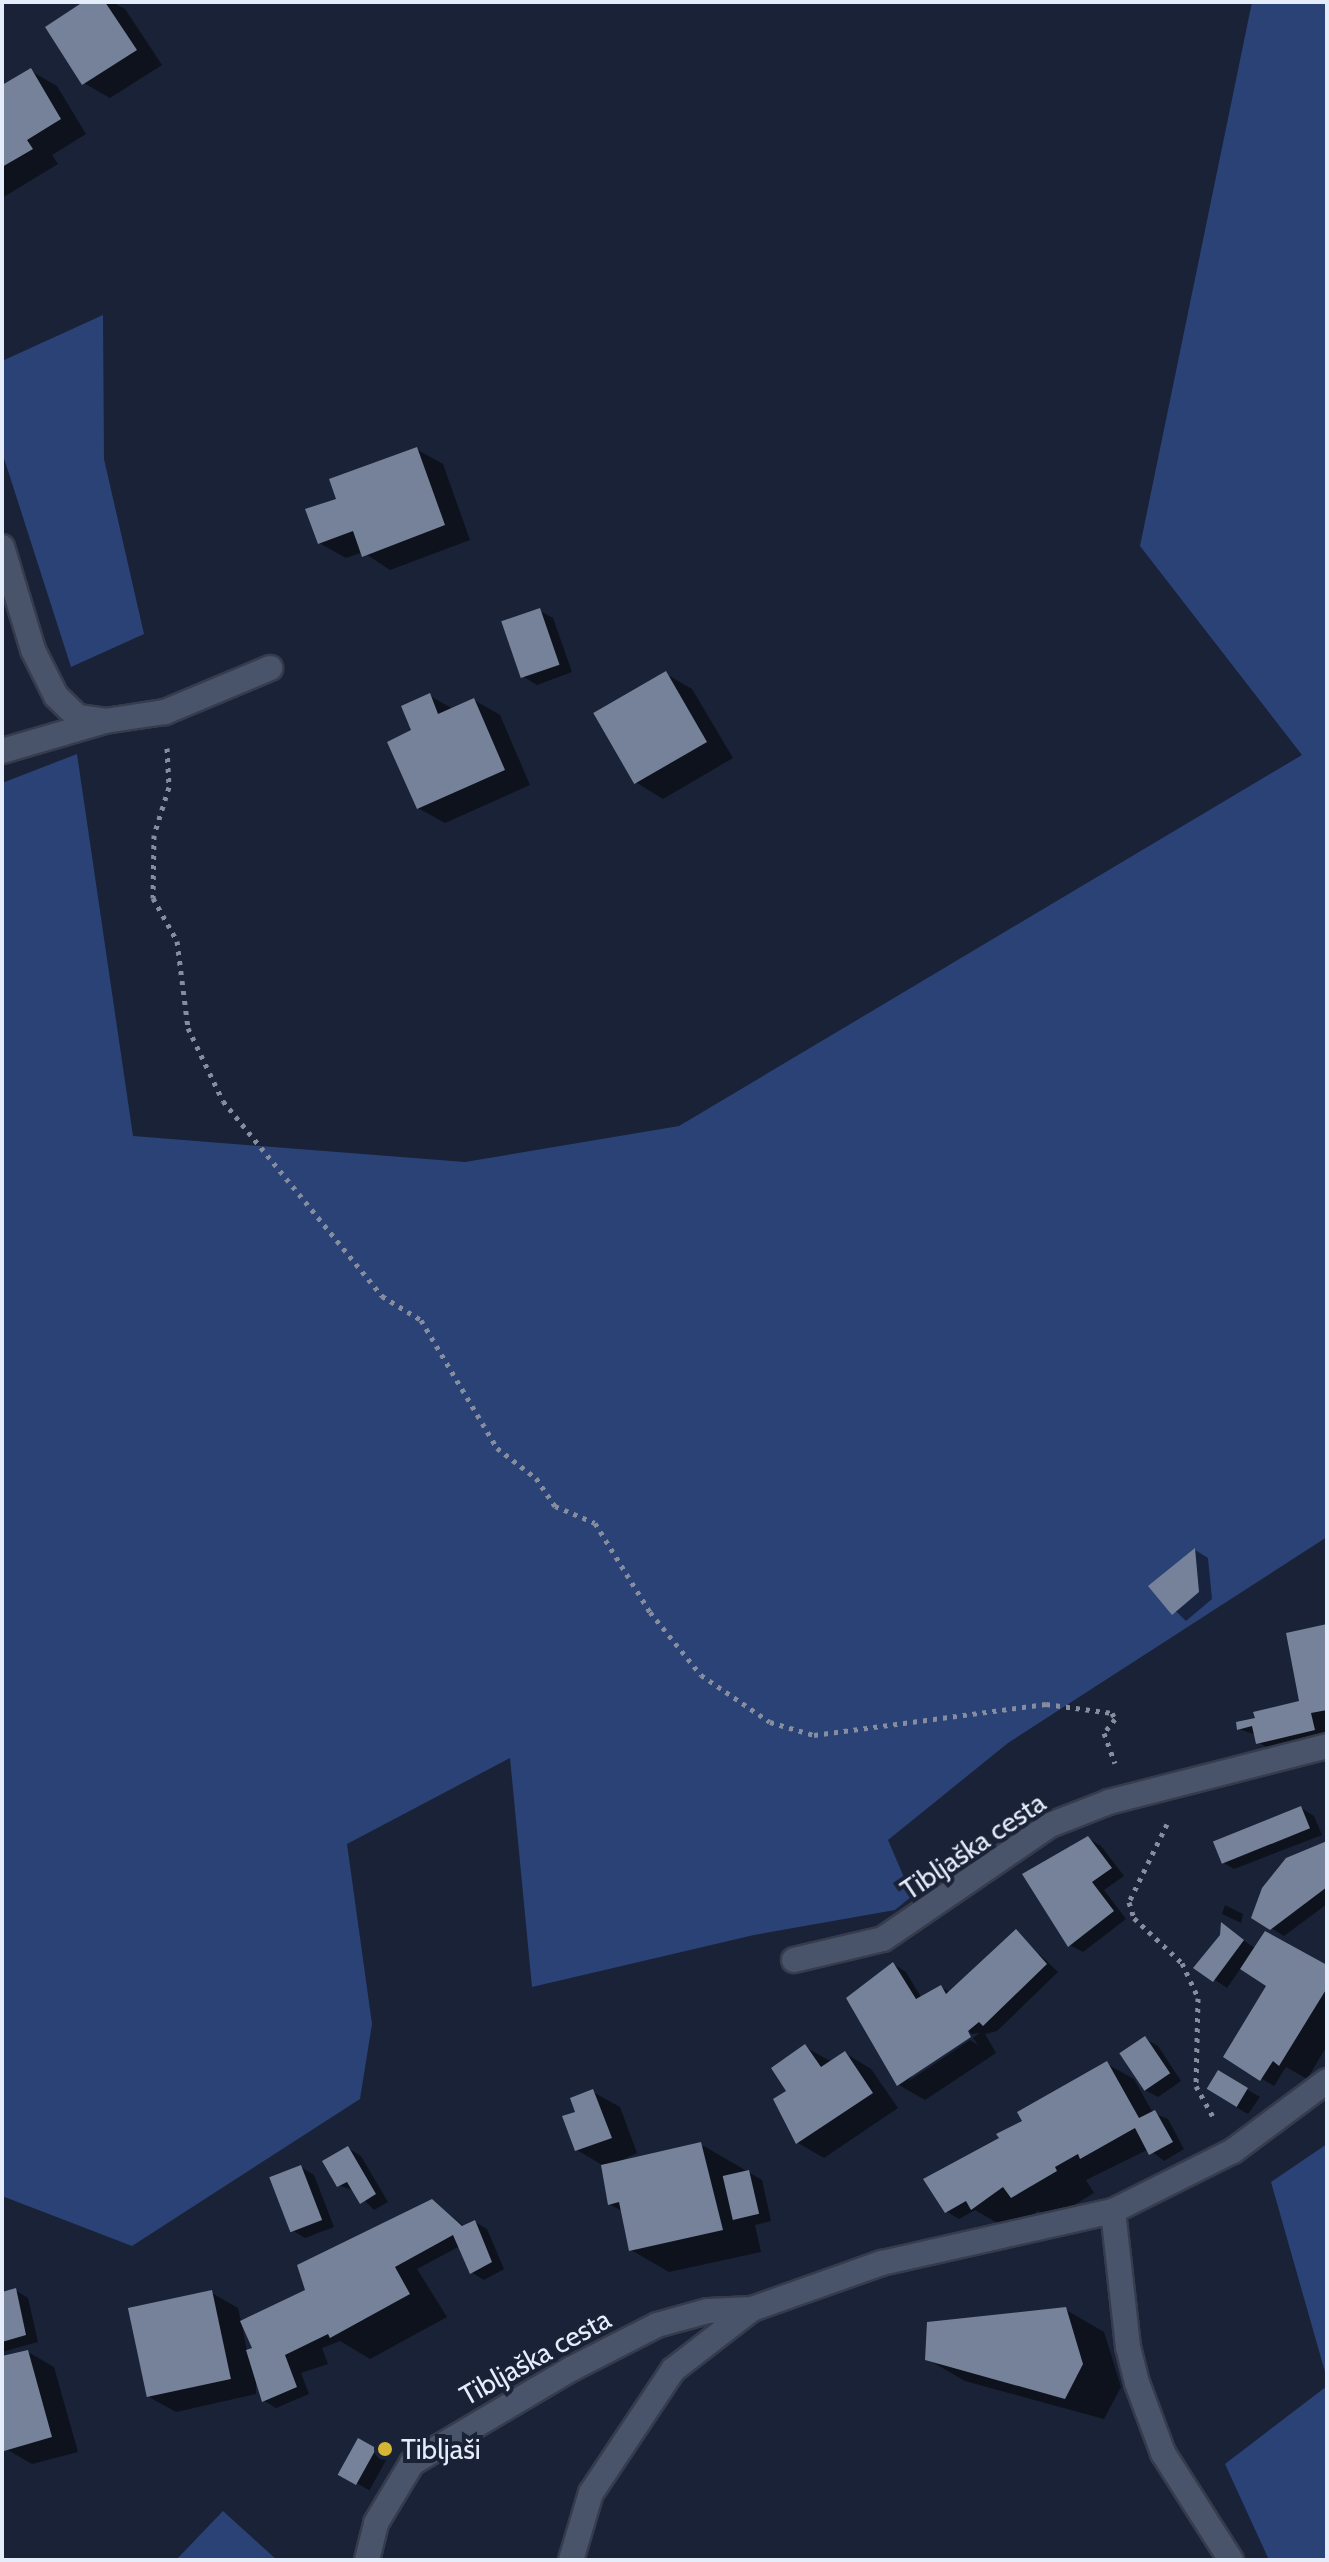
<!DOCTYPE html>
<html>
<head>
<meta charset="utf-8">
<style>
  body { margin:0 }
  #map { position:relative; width:1329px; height:2562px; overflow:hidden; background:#192236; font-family:Cabin,sans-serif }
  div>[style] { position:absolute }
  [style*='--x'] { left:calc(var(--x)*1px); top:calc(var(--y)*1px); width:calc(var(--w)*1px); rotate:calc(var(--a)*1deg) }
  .green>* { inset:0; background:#2b4277 }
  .shadow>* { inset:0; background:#0007; transform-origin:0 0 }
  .building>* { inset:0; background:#76829a; transform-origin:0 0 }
  .path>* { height:5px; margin-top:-2.5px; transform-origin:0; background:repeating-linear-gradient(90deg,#858d9e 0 4px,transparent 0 10px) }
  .roads { filter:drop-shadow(2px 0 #363c4d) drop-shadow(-2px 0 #363c4d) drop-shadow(0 2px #363c4d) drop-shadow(0 -2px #363c4d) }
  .service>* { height:24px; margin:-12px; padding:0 12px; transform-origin:12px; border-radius:12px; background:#49546a }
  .minor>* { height:24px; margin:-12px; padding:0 12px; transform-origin:12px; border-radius:12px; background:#49546a }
  .tertiary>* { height:24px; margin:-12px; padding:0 12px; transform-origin:12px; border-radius:12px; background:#49546a }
  .dots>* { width:22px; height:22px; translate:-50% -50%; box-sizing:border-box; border:4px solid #192236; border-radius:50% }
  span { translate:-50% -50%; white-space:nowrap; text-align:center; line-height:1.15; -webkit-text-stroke:8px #192236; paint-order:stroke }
  .street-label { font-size:28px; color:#e5ecfa }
  .poi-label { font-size:28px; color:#e5ecfa }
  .left { translate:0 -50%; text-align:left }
  .frame { position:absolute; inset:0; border:4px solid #e5ecfa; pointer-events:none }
</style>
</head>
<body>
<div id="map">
  <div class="green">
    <i style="clip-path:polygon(1252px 2px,1327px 2px,1327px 1537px,1008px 1743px,888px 1840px,912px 1896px,895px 1910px,754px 1935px,532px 1987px,510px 1758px,347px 1844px,372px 2024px,360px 2099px,132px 2246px,2px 2196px,2px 783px,77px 754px,133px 1136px,465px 1162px,679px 1126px,1302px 755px,1140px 546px)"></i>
    <i style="clip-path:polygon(103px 315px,104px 459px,144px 634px,71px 667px,2px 452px,2px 361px)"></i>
    <i style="clip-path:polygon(1327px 2144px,1327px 2379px,1271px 2182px)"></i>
    <i style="clip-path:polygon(1327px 2386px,1327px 2560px,1269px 2560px,1225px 2464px)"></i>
    <i style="clip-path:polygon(223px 2511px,277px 2560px,176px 2560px)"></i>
  </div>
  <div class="shadow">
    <i style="clip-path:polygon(87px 2px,112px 2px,125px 9px,162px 65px,110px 98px,84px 83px)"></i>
    <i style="clip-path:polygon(31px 71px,57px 86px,86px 134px,52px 155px,58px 164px,2px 198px,2px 88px)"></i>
    <i style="clip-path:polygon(416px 449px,443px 464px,470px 540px,390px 570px,363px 552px,346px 558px,319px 543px,338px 500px)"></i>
    <i style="clip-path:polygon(540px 611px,553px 618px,572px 672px,537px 685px,524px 677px)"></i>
    <i style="clip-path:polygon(666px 674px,692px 689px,733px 758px,663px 799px,637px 783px)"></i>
    <i style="clip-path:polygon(430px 696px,453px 709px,474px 700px,500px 715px,530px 785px,445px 823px,418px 808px,414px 731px)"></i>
    <i style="clip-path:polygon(1195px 1550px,1208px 1558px,1212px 1599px,1186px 1621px,1150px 1586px)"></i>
    <i style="clip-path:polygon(1327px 1626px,1327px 1736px,1271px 1750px,1258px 1742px,1256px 1735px,1239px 1729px,1299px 1703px)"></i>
    <i style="clip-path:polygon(1301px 1808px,1314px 1816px,1322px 1835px,1234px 1869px,1221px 1861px)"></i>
    <i style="clip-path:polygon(1088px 1838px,1101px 1846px,1124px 1876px,1104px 1890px,1126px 1919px,1083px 1952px,1070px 1945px)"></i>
    <i style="clip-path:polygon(1327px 1843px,1327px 1904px,1284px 1936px,1254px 1917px)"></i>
    <i style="clip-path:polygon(1225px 1905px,1243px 1914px,1241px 1923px,1222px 1914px)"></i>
    <i style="clip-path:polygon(1223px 1926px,1256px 1949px,1327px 1966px,1327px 2046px,1307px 2079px,1286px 2067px,1274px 2086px,1225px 2057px,1269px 1986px,1241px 1968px,1227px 1988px,1196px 1967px,1222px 1936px)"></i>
    <i style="clip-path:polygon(evenodd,1016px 1932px,1058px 1972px,997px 2031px,985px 2034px,996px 2053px,925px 2100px,899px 2085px,893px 1964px,906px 1972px,922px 1999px,941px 1987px,951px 1993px,1016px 1932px,956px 2007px,971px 2034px,980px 2033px,973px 2038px,978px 2045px,970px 2040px,909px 2081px,956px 2007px)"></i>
    <i style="clip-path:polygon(1145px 2039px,1158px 2046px,1181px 2081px,1158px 2097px,1145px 2090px)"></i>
    <i style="clip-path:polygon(805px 2047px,832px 2062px,845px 2053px,871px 2069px,898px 2108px,824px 2158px,798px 2143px,789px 2092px)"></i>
    <i style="clip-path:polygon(1107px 2064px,1134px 2079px,1153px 2113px,1168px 2119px,1184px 2149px,1164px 2161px,1149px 2149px,1086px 2180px,1094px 2193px,1051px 2219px,1038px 2211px,1011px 2231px,975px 2210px,959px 2219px,946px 2211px,925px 2179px,1002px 2139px)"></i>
    <i style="clip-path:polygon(1219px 2073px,1260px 2097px,1248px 2114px,1236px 2107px)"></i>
    <i style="clip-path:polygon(593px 2092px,620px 2107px,637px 2153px,611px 2165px,704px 2146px,762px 2180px,771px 2221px,755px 2225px,761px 2252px,669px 2272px,631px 2250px,623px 2212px,610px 2204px,602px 2165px,577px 2150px,577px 2113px)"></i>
    <i style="clip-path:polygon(348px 2148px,361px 2156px,388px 2202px,374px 2210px,355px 2191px,338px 2185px)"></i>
    <i style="clip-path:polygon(301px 2167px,314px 2175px,334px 2227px,305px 2238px,292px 2230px)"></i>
    <i style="clip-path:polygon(evenodd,432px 2201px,465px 2227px,475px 2222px,487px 2229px,504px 2269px,484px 2280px,471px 2272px,460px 2246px,417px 2269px,447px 2317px,370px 2359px,340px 2341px,322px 2348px,328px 2364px,301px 2373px,309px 2394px,276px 2408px,263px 2400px,256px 2375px,256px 2394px,176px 2412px,149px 2397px,212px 2293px,238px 2308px,241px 2322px,308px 2292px,432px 2201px,244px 2324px,255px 2350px,247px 2352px,242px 2325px,244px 2324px)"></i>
    <i style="clip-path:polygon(15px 2290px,28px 2298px,38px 2342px,2px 2352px,2px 2294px)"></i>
    <i style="clip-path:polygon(1066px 2310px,1104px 2332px,1121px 2387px,1104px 2419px,965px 2381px,927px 2359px)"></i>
    <i style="clip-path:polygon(28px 2352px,54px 2367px,78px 2452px,32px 2464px,6px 2449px,2px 2435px,2px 2358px)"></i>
    <i style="left:359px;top:2441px;width:33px;height:38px;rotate:29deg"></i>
  </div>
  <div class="building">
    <i style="clip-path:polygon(83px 2px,105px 2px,137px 50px,82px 85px,45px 27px)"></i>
    <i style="clip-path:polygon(31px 68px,61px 119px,27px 140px,33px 149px,2px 167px,2px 85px)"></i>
    <i style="clip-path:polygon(417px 447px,445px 525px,362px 557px,353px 531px,318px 544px,305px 509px,336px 499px,329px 479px)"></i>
    <i style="left:540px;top:608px;width:60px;height:41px;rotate:71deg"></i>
    <i style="left:666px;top:671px;width:82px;height:84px;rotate:60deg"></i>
    <i style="clip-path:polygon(430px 693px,438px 714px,474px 698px,505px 770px,417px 809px,387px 742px,411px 730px,401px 706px)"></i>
    <i style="clip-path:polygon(1195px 1548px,1199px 1592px,1172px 1615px,1148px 1586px)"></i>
    <i style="clip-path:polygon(1327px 1624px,1327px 1710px,1311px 1713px,1315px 1730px,1256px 1744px,1252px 1726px,1237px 1730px,1236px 1722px,1255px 1718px,1253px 1712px,1299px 1701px,1286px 1633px)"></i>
    <i style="left:1301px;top:1806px;width:24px;height:95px;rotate:68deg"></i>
    <i style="clip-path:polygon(1088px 1836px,1112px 1868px,1092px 1882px,1114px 1911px,1068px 1947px,1022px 1874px)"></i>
    <i style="clip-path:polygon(1327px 1841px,1327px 1887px,1270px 1930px,1251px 1918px,1262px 1888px,1286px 1858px)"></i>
    <i style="clip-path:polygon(1221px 1922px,1244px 1940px,1213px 1982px,1193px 1968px,1220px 1935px)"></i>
    <i style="clip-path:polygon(1016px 1929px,1047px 1964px,983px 2026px,979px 2022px,968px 2031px,971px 2037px,897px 2086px,846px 1998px,893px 1962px,916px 1999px,941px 1985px,946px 1994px)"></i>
    <i style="clip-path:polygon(1265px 1931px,1327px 1965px,1327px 1988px,1279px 2066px,1273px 2061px,1260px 2081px,1223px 2057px,1266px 1986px,1240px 1969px)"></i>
    <i style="left:1145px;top:2036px;width:45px;height:31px;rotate:56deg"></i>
    <i style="clip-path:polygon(805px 2044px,821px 2067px,845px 2051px,873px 2093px,796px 2144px,773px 2099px,786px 2091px,771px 2068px)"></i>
    <i style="clip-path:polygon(1107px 2061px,1139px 2118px,1155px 2110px,1173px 2142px,1149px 2155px,1135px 2128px,1080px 2159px,1078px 2154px,1055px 2167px,1057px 2171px,1011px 2198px,1003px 2187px,971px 2210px,966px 2201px,945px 2213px,923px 2179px,999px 2138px,996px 2134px,1022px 2121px,1017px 2112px)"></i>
    <i style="left:1218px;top:2070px;width:35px;height:22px;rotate:31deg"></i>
    <i style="clip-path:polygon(593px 2089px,612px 2138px,575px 2151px,562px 2116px,575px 2112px,570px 2098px)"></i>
    <i style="clip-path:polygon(701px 2142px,723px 2230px,629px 2251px,619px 2202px,608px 2205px,601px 2165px)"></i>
    <i style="clip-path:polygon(348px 2146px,376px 2194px,360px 2204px,347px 2182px,337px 2187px,322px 2161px)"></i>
    <i style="left:301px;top:2165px;width:59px;height:34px;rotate:69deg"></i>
    <i style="left:749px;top:2170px;width:45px;height:27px;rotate:77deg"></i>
    <i style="clip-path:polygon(432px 2199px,462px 2226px,475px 2220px,492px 2262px,470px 2274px,453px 2235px,395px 2267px,410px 2294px,330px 2338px,328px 2334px,285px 2355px,297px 2387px,262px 2402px,246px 2350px,252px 2348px,240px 2321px,305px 2290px,297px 2265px)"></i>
    <i style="clip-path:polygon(16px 2288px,26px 2335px,2px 2342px,2px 2292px)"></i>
    <i style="left:212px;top:2290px;width:91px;height:86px;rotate:78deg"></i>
    <i style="clip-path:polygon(1066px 2307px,1083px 2364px,1065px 2399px,925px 2360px,927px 2322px)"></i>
    <i style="clip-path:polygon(28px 2350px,52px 2437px,4px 2451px,2px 2356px)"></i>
    <i style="left:358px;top:2438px;width:21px;height:42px;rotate:29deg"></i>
  </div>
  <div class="path">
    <i style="--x:167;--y:748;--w:39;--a:87"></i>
    <i style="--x:169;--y:787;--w:50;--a:107.4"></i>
    <i style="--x:154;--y:835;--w:63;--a:90.9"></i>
    <i style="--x:153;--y:898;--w:49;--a:60.8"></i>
    <i style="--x:177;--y:941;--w:88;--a:82.8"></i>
    <i style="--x:188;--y:1028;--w:81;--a:64.4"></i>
    <i style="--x:223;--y:1101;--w:252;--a:50.8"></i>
    <i style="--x:382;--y:1296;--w:46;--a:31.6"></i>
    <i style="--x:421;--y:1320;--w:149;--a:59.3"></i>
    <i style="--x:497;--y:1448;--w:49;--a:37.6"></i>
    <i style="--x:536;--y:1478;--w:34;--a:56"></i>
    <i style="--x:555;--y:1506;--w:43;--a:23"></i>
    <i style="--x:595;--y:1523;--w:105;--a:58.3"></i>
    <i style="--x:650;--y:1612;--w:81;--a:51"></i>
    <i style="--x:701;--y:1675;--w:83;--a:34.3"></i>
    <i style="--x:770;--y:1722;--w:46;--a:16.5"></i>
    <i style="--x:814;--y:1735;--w:234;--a:-7.6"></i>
    <i style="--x:1046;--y:1704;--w:67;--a:7.8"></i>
    <i style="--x:1112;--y:1713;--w:7;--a:63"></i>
    <i style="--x:1115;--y:1719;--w:18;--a:128"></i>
    <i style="--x:1104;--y:1733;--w:32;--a:70"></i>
    <i style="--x:1167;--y:1824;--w:87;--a:116"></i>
    <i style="--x:1129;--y:1902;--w:17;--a:73"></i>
    <i style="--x:1134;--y:1918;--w:66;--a:43.2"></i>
    <i style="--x:1182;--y:1963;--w:38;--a:65"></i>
    <i style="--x:1198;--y:1998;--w:88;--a:91.3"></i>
    <i style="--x:1196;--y:2086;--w:38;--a:61"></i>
  </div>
  <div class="roads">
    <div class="service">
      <i style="--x:2;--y:751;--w:107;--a:-16.2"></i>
      <i style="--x:367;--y:2560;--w:38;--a:-76"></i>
      <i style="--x:376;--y:2523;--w:70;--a:-59"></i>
      <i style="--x:412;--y:2463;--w:185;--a:-30.6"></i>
      <i style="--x:571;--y:2369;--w:97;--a:-27.1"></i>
      <i style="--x:657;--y:2325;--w:53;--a:-15.4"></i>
      <i style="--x:708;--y:2311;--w:44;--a:-2.6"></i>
    </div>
    <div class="minor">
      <i style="--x:2;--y:547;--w:108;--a:73.2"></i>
      <i style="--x:33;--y:650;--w:51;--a:63.4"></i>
      <i style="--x:56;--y:696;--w:30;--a:44"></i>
      <i style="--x:78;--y:717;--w:27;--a:8"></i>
      <i style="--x:105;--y:721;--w:61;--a:-8.5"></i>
      <i style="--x:165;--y:712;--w:114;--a:-22.7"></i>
      <i style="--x:794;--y:1960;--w:91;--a:-13.3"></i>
      <i style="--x:883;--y:1939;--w:202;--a:-34.3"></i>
      <i style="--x:1050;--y:1825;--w:63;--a:-21.3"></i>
      <i style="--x:1109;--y:1802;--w:225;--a:-14.4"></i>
      <i style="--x:1113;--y:2211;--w:137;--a:83.7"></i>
      <i style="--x:1128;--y:2347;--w:37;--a:76"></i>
      <i style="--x:1137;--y:2383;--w:75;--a:69.6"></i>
      <i style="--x:1163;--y:2453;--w:127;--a:57.6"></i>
    </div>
    <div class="tertiary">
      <i style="--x:571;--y:2560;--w:70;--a:-73.4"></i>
      <i style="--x:591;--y:2493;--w:148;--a:-56.3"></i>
      <i style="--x:673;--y:2370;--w:100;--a:-37.7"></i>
      <i style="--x:752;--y:2309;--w:138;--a:-19.5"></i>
      <i style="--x:882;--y:2263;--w:237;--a:-12.7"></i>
      <i style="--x:1113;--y:2211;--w:134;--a:-26.6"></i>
      <i style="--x:1233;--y:2151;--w:117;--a:-36.7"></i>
    </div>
  </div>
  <div class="dots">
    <i style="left:385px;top:2449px;background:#d7b534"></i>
  </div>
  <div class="street-label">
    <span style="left:973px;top:1846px;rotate:-34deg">Tibljaška cesta</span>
    <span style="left:535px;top:2357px;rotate:-29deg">Tibljaška cesta</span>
  </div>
  <div class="poi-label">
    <span class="left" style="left:401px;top:2449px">Tibljaši</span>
  </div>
  <div class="frame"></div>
</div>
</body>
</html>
